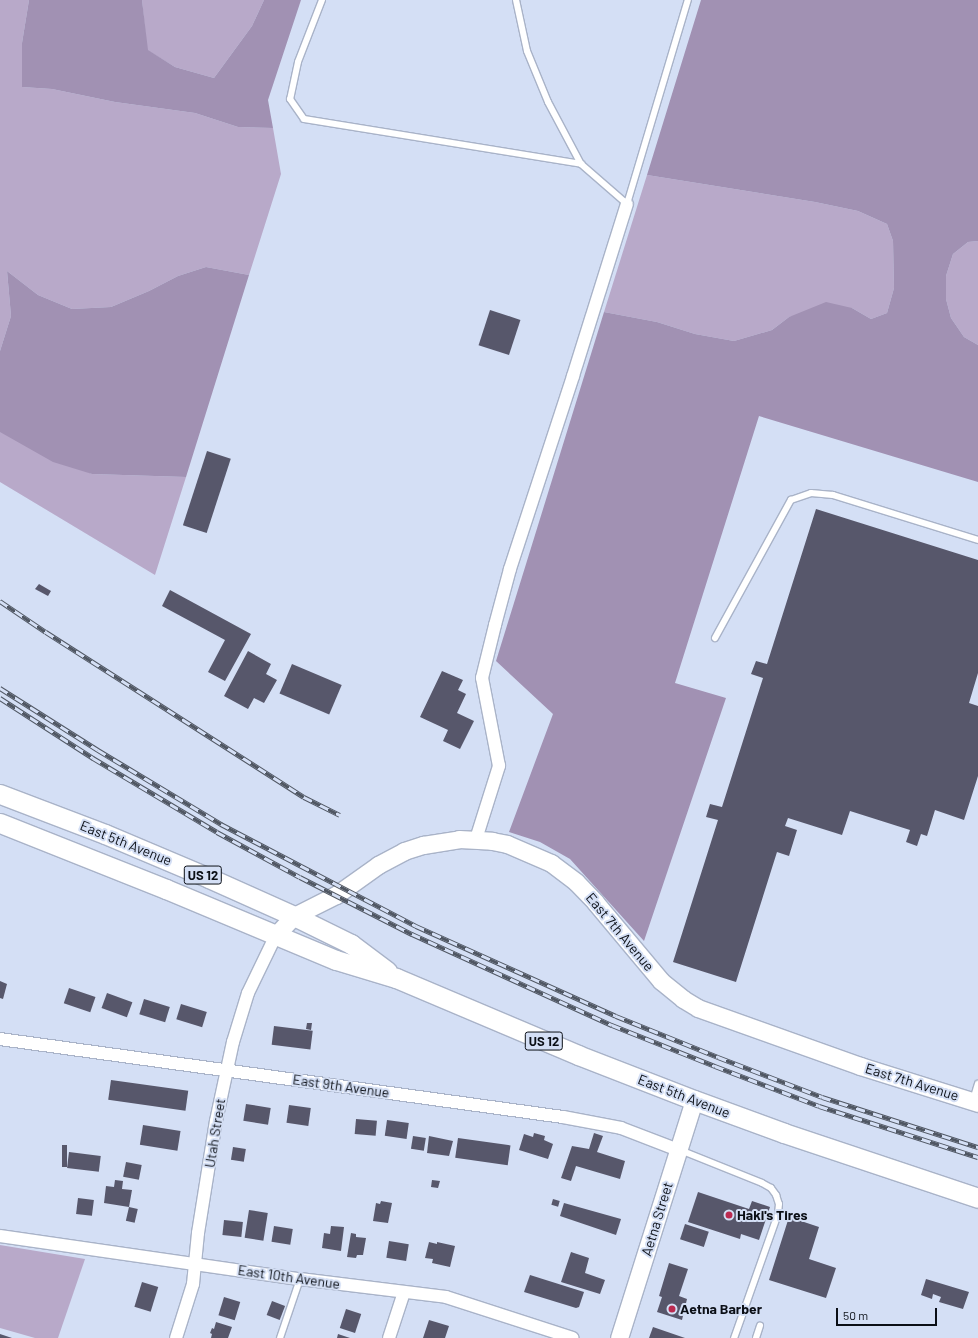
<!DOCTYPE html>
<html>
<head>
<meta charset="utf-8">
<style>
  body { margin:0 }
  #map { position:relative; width:978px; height:1338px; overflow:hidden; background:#d4dff5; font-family:Barlow,sans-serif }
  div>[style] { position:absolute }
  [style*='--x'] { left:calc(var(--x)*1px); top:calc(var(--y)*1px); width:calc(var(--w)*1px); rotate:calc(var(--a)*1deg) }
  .green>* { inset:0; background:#b8a9c9 }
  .forest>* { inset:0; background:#a191b3 }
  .building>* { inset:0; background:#57576b; transform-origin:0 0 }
  .roads { filter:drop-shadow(1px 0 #a9b3c8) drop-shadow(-1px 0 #a9b3c8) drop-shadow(0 1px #a9b3c8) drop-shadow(0 -1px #a9b3c8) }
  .lane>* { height:6px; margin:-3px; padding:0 3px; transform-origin:3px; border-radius:3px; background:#fff }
  .street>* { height:12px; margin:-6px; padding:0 6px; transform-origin:6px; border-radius:6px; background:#fff }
  .secondary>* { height:17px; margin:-8.5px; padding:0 8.5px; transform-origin:8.5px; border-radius:8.5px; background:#fff }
  .primary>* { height:19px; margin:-9.5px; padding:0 9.5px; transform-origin:9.5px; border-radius:9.5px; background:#fff }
  .rail>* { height:4.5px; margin-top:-2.25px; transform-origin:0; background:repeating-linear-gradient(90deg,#d4dff5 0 9px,#505763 0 18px); box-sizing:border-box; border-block:1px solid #505763 }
  .dots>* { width:11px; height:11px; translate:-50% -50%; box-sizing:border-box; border:2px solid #d4dff5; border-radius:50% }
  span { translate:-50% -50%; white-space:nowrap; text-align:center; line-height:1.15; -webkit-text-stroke:4px #d4dff5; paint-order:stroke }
  .shield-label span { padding:1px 3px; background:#d4dff5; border:1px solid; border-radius:3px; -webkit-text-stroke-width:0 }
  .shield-label { font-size:13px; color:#0b0f16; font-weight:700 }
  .street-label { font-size:14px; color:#0b0f16 }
  .poi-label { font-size:14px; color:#0b0f16; font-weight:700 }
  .left { translate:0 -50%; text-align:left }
  .scale { position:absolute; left:836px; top:1308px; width:101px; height:18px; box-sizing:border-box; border:2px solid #0b0f16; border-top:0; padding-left:5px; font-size:12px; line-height:14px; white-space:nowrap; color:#0b0f16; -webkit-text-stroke:3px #d4dff5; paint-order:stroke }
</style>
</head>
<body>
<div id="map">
  <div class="green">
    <i style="clip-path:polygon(0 0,29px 0,22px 43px,22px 87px,52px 89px,115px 102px,195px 113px,238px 127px,273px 128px,281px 174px,249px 275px,206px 267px,178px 276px,149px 291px,111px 307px,72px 309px,38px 295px,7px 271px,11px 316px,0 351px)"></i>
    <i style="clip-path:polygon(142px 0,264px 0,252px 26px,214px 78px,175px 67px,147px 50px)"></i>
    <i style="clip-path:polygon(647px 175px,815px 202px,858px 211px,887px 224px,893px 241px,894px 288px,887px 313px,871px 319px,852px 308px,789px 317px,772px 330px,734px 341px,695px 334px,657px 322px,604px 312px)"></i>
    <i style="clip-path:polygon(978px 241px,978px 345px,964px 337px,951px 318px,946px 299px,946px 276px,953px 254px,968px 242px)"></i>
    <i style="clip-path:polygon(0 431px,92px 474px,186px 477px,155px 575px,0 482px)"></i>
    <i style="clip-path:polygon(0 1245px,85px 1259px,58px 1338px,35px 1338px,0 1328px)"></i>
  </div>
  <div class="forest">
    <i style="clip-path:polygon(29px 0,142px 0,148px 50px,175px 67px,214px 78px,252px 26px,264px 0,301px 0,268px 100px,273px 128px,238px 127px,195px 113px,115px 102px,52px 89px,22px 87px,22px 43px)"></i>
    <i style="clip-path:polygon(701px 0,978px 0,978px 241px,968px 242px,953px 254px,946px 276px,946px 299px,951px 318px,964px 337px,978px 345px,978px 482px,759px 416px,675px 683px,726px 698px,644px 941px,570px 859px,540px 842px,509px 832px,553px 714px,496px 661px,604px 312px,657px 322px,695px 334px,734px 341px,772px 330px,789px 317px,826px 302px,852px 308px,871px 319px,887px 313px,894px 288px,893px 241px,887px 224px,858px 211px,815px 202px,647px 175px)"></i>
    <i style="clip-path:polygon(206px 267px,249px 275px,186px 477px,92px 474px,53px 462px,0 432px,0 351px,11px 316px,7px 271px,38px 295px,72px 309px,111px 307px,149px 291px,178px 276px)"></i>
  </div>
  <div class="building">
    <i style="left:490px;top:310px;width:32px;height:37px;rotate:18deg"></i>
    <i style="left:207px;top:451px;width:25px;height:78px;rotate:18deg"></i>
    <i style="clip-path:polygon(816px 509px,978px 560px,978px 673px,969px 703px,978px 706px,978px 776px,964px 820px,935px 810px,927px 836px,921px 834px,917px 846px,906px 842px,910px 830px,850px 811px,842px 835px,788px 818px,785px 826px,797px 830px,789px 856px,777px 852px,736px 982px,673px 962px,718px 820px,706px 817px,710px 804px,722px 807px,763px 678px,751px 674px,756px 661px,767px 664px)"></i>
    <i style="clip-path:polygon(39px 584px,51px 591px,48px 596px,35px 589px)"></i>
    <i style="clip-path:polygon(170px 590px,251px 634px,225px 681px,208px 672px,225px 640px,162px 606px)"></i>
    <i style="clip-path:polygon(248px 651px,271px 664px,266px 674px,277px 680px,264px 703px,254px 698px,248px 709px,224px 696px)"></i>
    <i style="left:292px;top:664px;width:54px;height:32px;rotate:23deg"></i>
    <i style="clip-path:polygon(442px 671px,463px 680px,458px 690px,466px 694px,457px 713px,474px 721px,460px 749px,443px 741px,448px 730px,420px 717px)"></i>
    <i style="clip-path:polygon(0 981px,7px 984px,3px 999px,0 998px)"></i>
    <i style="left:69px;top:988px;width:28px;height:16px;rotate:19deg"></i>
    <i style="left:107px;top:993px;width:27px;height:16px;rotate:20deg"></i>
    <i style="left:144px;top:999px;width:27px;height:16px;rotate:17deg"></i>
    <i style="left:181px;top:1004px;width:27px;height:16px;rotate:17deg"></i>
    <i style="clip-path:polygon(307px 1023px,312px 1023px,311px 1030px,306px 1029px)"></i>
    <i style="left:274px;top:1026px;width:39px;height:19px;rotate:7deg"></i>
    <i style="left:111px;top:1080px;width:78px;height:20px;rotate:8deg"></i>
    <i style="left:246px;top:1104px;width:25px;height:17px;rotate:9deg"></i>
    <i style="left:289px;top:1105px;width:22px;height:18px;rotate:8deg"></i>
    <i style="left:356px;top:1119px;width:21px;height:15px;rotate:5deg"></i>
    <i style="left:387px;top:1120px;width:22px;height:16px;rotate:8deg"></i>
    <i style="left:143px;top:1125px;width:38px;height:20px;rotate:9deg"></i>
    <i style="clip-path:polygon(534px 1133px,545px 1136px,544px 1140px,553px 1144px,548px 1159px,519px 1150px,524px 1134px,533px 1137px)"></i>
    <i style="clip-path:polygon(594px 1133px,603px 1136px,597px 1152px,625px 1161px,620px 1179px,576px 1166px,571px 1181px,561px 1178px,572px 1146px,589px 1149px)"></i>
    <i style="left:413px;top:1136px;width:13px;height:13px;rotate:9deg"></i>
    <i style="clip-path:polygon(429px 1136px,453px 1141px,449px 1156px,427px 1153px)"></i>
    <i style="left:458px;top:1138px;width:53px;height:20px;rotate:8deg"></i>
    <i style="left:62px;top:1145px;width:5px;height:22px"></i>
    <i style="left:233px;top:1147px;width:13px;height:13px;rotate:9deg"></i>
    <i style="left:69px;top:1152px;width:32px;height:16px;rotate:7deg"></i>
    <i style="left:126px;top:1162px;width:16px;height:15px;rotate:11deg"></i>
    <i style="clip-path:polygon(115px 1180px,123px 1181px,122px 1189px,132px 1190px,129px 1207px,104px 1203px,106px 1186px,114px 1187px)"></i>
    <i style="clip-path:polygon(432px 1180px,440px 1181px,438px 1188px,431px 1187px)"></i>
    <i style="clip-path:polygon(698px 1192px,749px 1209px,752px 1201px,770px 1207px,759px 1240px,741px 1234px,740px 1239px,688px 1222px)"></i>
    <i style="left:78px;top:1198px;width:16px;height:16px;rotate:7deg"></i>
    <i style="left:553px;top:1199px;width:7px;height:6px;rotate:16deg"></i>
    <i style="clip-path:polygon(381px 1201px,392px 1203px,388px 1223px,373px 1221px,376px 1203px,380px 1204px)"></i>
    <i style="clip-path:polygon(564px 1203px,621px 1219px,616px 1235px,560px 1216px)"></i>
    <i style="left:129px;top:1207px;width:9px;height:14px;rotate:13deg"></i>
    <i style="left:249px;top:1210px;width:19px;height:28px;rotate:9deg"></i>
    <i style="clip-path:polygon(789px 1217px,819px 1227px,809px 1259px,836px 1268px,826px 1298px,769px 1280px)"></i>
    <i style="left:224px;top:1220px;width:19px;height:15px;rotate:6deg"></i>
    <i style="left:685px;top:1224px;width:25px;height:16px;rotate:18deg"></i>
    <i style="left:274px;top:1226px;width:19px;height:16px;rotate:9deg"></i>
    <i style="clip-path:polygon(331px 1226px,344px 1227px,341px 1251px,322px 1248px,324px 1233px,330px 1234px)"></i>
    <i style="clip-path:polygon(351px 1233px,356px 1234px,356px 1237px,366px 1238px,363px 1255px,357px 1255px,356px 1258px,347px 1257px)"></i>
    <i style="left:389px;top:1241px;width:20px;height:17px;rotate:9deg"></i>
    <i style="clip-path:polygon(429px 1242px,437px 1244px,437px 1242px,455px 1246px,450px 1267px,432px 1263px,433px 1259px,425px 1258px)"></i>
    <i style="clip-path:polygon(571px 1252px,589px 1258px,585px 1273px,605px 1280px,600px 1294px,561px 1282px)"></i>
    <i style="clip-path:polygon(669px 1263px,688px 1269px,679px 1296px,687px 1299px,682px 1320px,657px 1312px,662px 1297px,659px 1296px)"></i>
    <i style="clip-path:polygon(530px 1275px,584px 1292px,579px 1307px,576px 1308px,524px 1292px)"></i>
    <i style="clip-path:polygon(926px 1279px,969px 1292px,963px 1309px,939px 1302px,941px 1297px,933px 1294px,932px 1299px,921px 1295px)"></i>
    <i style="left:142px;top:1282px;width:17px;height:26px;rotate:17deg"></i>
    <i style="left:224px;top:1297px;width:17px;height:19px;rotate:17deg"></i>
    <i style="left:272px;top:1301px;width:14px;height:15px;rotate:21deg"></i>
    <i style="left:346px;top:1309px;width:16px;height:20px;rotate:18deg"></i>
    <i style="clip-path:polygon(429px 1320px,449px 1326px,445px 1338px,423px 1338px)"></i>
    <i style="clip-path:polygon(216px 1322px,232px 1327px,228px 1338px,211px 1338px,212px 1334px,210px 1333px,212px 1328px,214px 1329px)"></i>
    <i style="clip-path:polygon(653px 1327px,685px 1338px,649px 1338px)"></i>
    <i style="clip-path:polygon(0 1334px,12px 1338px,0 1338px)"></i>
    <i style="clip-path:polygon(338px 1334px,350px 1338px,337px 1338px)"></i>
  </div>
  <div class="roads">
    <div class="lane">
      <i style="--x:322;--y:0;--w:66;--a:111.2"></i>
      <i style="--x:298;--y:62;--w:38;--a:102"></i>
      <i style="--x:290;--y:99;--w:24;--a:55"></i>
      <i style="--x:304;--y:119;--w:281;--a:9.2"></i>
      <i style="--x:581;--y:164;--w:61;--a:41"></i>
      <i style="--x:627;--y:204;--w:213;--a:-73.4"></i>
      <i style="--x:516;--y:0;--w:52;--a:77.8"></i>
      <i style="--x:527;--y:51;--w:55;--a:67.6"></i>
      <i style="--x:548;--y:102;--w:70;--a:62"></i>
      <i style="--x:715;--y:638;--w:158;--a:-61.2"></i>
      <i style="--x:791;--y:500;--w:21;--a:-19"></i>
      <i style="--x:811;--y:493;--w:22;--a:5"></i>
      <i style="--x:833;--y:495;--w:152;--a:17.2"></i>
      <i style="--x:973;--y:1100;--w:17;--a:-73"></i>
      <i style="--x:680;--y:1150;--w:88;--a:21.9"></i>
      <i style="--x:762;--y:1183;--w:10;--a:29"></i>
      <i style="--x:771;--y:1188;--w:9;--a:54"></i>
      <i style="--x:776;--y:1195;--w:9;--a:72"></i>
      <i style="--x:779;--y:1204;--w:10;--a:96"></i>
      <i style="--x:778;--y:1214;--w:132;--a:109.5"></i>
      <i style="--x:280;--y:1338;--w:62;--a:-71.3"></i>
      <i style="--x:756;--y:1338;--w:13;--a:-72"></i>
    </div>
    <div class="street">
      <i style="--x:476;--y:839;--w:77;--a:-72.5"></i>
      <i style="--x:499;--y:766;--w:90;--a:-100.9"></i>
      <i style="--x:482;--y:678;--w:55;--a:-76.2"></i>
      <i style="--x:495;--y:625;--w:58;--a:-75"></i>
      <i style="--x:510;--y:569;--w:203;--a:-71.9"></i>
      <i style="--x:573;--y:376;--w:180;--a:-72.6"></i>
      <i style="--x:0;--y:1039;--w:568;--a:7.89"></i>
      <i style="--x:563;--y:1117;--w:59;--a:10.7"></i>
      <i style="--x:621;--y:1128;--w:61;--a:21.1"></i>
      <i style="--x:0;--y:1236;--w:303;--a:8.2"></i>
      <i style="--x:300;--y:1279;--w:147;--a:7"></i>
      <i style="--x:446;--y:1297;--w:133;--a:17.9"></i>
      <i style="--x:176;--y:1338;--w:57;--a:-72.5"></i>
      <i style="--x:193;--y:1284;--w:51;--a:-84.4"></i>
      <i style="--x:198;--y:1233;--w:113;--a:-80.9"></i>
      <i style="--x:216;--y:1121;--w:81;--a:-77.9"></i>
      <i style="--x:233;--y:1042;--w:51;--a:-73"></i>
      <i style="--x:248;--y:993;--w:64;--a:-64.2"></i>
      <i style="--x:389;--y:1338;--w:48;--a:-71.9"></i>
    </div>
    <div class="secondary">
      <i style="--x:276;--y:935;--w:26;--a:-47"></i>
      <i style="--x:294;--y:916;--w:47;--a:-26.6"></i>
      <i style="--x:336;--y:895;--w:52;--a:-35.5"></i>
      <i style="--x:378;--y:865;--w:30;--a:-28"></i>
      <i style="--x:404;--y:851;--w:20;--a:-18"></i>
      <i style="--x:423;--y:845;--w:36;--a:-9"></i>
      <i style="--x:459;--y:839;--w:33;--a:3"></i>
      <i style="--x:492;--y:841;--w:15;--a:11"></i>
      <i style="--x:507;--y:844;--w:48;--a:23.4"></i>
      <i style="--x:551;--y:863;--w:31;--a:37"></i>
      <i style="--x:576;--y:882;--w:28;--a:46"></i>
      <i style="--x:595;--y:902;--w:103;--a:50.1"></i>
      <i style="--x:661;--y:981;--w:28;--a:39"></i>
      <i style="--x:683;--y:999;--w:17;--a:31"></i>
      <i style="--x:698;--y:1008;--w:172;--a:19.7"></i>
      <i style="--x:860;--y:1066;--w:124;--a:17.4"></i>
      <i style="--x:619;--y:1338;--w:250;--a:-72.5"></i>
    </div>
    <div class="primary">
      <i style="--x:0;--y:794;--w:112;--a:20.9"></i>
      <i style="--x:105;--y:834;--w:113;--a:22.9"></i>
      <i style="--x:209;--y:878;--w:93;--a:24.1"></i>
      <i style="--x:294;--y:916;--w:64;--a:26.2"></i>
      <i style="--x:351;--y:944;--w:45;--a:36.9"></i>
      <i style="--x:0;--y:823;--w:179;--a:21.7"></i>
      <i style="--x:166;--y:889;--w:184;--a:22.7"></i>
      <i style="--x:336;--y:960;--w:63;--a:16.7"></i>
      <i style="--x:396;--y:978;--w:198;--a:22.9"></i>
      <i style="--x:578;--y:1055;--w:124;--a:21.2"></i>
      <i style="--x:694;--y:1100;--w:96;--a:20.1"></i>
      <i style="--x:784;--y:1133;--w:205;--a:18.5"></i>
    </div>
  </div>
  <div class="rail">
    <i style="--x:0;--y:601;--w:55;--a:34"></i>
    <i style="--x:46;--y:632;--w:306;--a:32.6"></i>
    <i style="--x:304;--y:797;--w:40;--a:26.6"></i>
    <i style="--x:0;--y:688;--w:116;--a:32.3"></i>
    <i style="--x:98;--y:750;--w:144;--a:31"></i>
    <i style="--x:221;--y:824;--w:220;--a:27.6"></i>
    <i style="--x:416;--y:926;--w:219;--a:24.2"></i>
    <i style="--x:616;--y:1016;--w:110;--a:21.9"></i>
    <i style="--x:718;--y:1057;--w:111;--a:21"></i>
    <i style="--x:822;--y:1097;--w:164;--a:17.8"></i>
    <i style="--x:0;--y:698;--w:111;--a:32.8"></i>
    <i style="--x:93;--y:758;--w:144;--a:30.8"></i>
    <i style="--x:217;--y:832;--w:94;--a:28.5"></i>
    <i style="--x:300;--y:877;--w:126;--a:27"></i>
    <i style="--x:412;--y:934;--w:220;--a:24.5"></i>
    <i style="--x:612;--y:1025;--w:111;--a:21.7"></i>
    <i style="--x:715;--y:1066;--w:111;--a:21"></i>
    <i style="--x:819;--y:1106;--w:167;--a:17.8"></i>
  </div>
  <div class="dots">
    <i style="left:729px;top:1215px;background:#bb2b50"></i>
    <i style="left:672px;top:1309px;background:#bb2b50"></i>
  </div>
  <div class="shield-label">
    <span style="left:203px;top:875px">US 12</span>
    <span style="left:544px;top:1041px">US 12</span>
  </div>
  <div class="street-label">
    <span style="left:126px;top:843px;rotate:22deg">East 5th Avenue</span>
    <span style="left:620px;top:932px;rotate:50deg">East 7th Avenue</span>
    <span style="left:912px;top:1082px;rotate:17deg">East 7th Avenue</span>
    <span style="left:341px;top:1086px;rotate:8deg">East 9th Avenue</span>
    <span style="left:684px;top:1096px;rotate:21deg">East 5th Avenue</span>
    <span style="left:215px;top:1133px;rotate:-81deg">Utah Street</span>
    <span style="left:657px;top:1219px;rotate:-73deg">Aetna Street</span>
    <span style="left:289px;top:1277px;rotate:8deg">East 10th Avenue</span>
  </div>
  <div class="poi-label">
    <span class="left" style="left:737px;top:1215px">Haki's Tires</span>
    <span class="left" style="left:680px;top:1309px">Aetna Barber</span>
  </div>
  <div class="scale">50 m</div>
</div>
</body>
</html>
